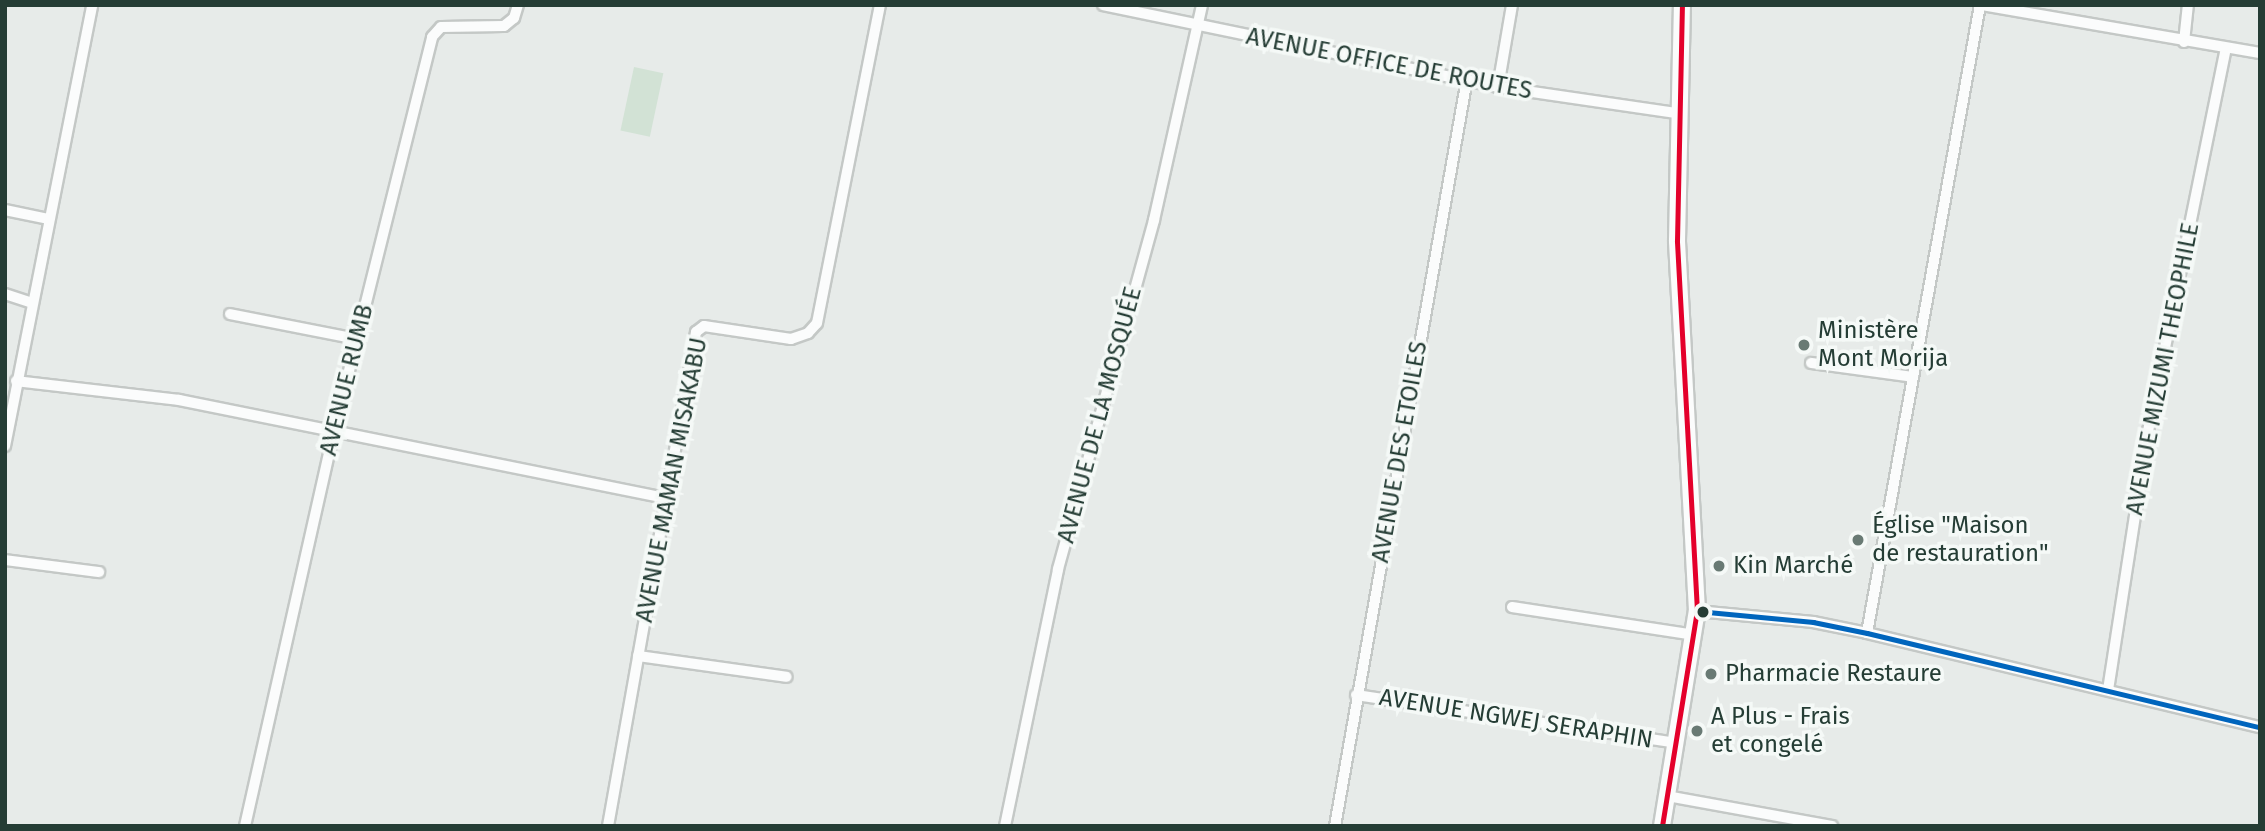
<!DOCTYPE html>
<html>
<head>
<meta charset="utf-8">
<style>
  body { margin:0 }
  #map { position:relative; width:2265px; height:831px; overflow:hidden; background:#e7ebe9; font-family:"Fira Sans",sans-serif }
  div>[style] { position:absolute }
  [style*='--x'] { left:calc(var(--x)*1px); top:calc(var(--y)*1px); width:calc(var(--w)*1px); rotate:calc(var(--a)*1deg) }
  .green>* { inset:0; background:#d2e2d5; transform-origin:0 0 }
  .roads { filter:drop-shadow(2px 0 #c4c8c6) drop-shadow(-2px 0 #c4c8c6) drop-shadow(0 2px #c4c8c6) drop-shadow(0 -2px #c4c8c6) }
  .minor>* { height:10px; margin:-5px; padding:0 5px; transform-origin:5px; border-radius:5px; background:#fbfcfc }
  .secondary>* { height:16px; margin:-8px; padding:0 8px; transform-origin:8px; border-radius:8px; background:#fbfcfc }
  .bus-1>* { height:5px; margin:-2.5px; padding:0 2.5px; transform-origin:2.5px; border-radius:2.5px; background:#0065bd }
  .bus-2>* { height:5px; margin:-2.5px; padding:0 2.5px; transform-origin:2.5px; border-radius:2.5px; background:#e4002b }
  .dots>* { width:19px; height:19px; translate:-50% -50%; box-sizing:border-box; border:4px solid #f5f9f7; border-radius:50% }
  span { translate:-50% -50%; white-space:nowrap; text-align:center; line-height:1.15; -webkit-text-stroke:7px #f5f9f7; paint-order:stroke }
  .street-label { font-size:24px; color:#253d35 }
  .poi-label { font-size:24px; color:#253d35 }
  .left { translate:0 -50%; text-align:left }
  .frame { position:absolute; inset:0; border:7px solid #253d35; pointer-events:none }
</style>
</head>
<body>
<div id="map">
  <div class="green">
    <i style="left:634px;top:67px;width:30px;height:65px;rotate:12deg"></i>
  </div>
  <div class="roads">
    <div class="minor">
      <i style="--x:1103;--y:5;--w:403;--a:11.7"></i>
      <i style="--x:1498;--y:87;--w:180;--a:8.3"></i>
      <i style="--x:1982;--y:5;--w:282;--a:9.8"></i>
      <i style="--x:2184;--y:42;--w:37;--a:-84"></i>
      <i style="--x:1498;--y:87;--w:83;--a:-80.3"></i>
      <i style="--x:5;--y:210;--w:45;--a:11.6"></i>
      <i style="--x:5;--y:294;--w:28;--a:18"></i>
      <i style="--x:230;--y:314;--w:129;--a:11.1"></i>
      <i style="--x:1811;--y:363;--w:103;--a:7.8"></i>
      <i style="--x:16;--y:381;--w:164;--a:6.6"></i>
      <i style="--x:179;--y:400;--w:498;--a:11.4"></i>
      <i style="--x:5;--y:446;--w:449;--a:-78.8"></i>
      <i style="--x:5;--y:560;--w:95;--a:7.3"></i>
      <i style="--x:1512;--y:607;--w:185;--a:8.7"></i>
      <i style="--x:1697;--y:611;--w:117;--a:5.4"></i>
      <i style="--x:1813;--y:622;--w:55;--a:11.5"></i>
      <i style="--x:1867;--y:633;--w:404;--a:13.5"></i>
      <i style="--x:1867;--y:633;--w:638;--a:-79.8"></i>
      <i style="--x:638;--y:656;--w:150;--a:8"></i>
      <i style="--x:2108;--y:690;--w:262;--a:-81.2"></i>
      <i style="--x:2148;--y:431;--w:390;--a:-78.5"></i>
      <i style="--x:1356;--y:695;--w:324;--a:8.5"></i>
      <i style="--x:1667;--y:796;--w:168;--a:10.3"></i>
      <i style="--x:245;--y:826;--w:405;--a:-77.3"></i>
      <i style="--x:334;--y:431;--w:406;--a:-76"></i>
      <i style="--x:432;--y:37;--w:13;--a:-48"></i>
      <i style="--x:441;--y:27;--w:63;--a:-0.9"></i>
      <i style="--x:504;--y:26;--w:13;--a:-39"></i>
      <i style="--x:514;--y:18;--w:14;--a:-73"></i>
      <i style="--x:608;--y:826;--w:502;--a:-79.9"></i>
      <i style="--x:696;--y:332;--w:10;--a:-37"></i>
      <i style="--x:704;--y:326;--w:88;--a:8.5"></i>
      <i style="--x:791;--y:339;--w:18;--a:-19"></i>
      <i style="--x:808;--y:333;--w:13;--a:-48"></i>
      <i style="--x:817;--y:323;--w:324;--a:-78.8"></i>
      <i style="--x:1005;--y:826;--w:262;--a:-78.3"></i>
      <i style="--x:1058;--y:569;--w:362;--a:-74.6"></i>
      <i style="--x:1154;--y:220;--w:220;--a:-77.4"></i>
      <i style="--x:1335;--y:826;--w:759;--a:-79.98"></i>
    </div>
    <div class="secondary">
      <i style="--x:1662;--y:826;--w:218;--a:-80.8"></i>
      <i style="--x:1697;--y:611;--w:371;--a:-93.1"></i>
      <i style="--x:1677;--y:241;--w:236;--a:-88.8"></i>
    </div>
  </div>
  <div class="bus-1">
    <i style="--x:1697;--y:611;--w:117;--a:5.4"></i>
    <i style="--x:1813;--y:622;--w:55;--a:11.5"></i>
    <i style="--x:1867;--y:633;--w:404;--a:13.5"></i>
  </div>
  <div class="bus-2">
    <i style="--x:1662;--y:826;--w:218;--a:-80.8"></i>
    <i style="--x:1697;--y:611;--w:371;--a:-93.1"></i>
    <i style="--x:1677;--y:241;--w:236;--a:-88.8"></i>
  </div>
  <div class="dots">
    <i style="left:1804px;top:345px;background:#697a74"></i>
    <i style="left:1858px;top:540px;background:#697a74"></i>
    <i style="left:1719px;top:566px;background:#697a74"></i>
    <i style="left:1703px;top:612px;background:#253d35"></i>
    <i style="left:1711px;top:674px;background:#697a74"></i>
    <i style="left:1697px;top:731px;background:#697a74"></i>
  </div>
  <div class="street-label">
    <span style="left:1389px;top:64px;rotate:11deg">AVENUE OFFICE DE ROUTES</span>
    <span style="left:2163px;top:369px;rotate:-79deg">AVENUE MIZUMI THEOPHILE</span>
    <span style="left:347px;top:380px;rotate:-76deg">AVENUE RUMB</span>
    <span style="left:1100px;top:415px;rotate:-75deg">AVENUE DE LA MOSQUÉE</span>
    <span style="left:1400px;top:452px;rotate:-80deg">AVENUE DES ETOILES</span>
    <span style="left:672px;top:480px;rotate:-79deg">AVENUE MAMAN MISAKABU</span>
    <span style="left:1516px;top:719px;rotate:9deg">AVENUE NGWEJ SERAPHIN</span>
  </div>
  <div class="poi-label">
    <span class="left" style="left:1818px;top:345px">Ministère<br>Mont Morija</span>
    <span class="left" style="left:1872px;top:540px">Église "Maison<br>de restauration"</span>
    <span class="left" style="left:1733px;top:566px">Kin Marché</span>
    <span class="left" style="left:1725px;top:674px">Pharmacie Restaure</span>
    <span class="left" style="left:1711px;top:731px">A Plus - Frais<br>et congelé</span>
  </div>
  <div class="frame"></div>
</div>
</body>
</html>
